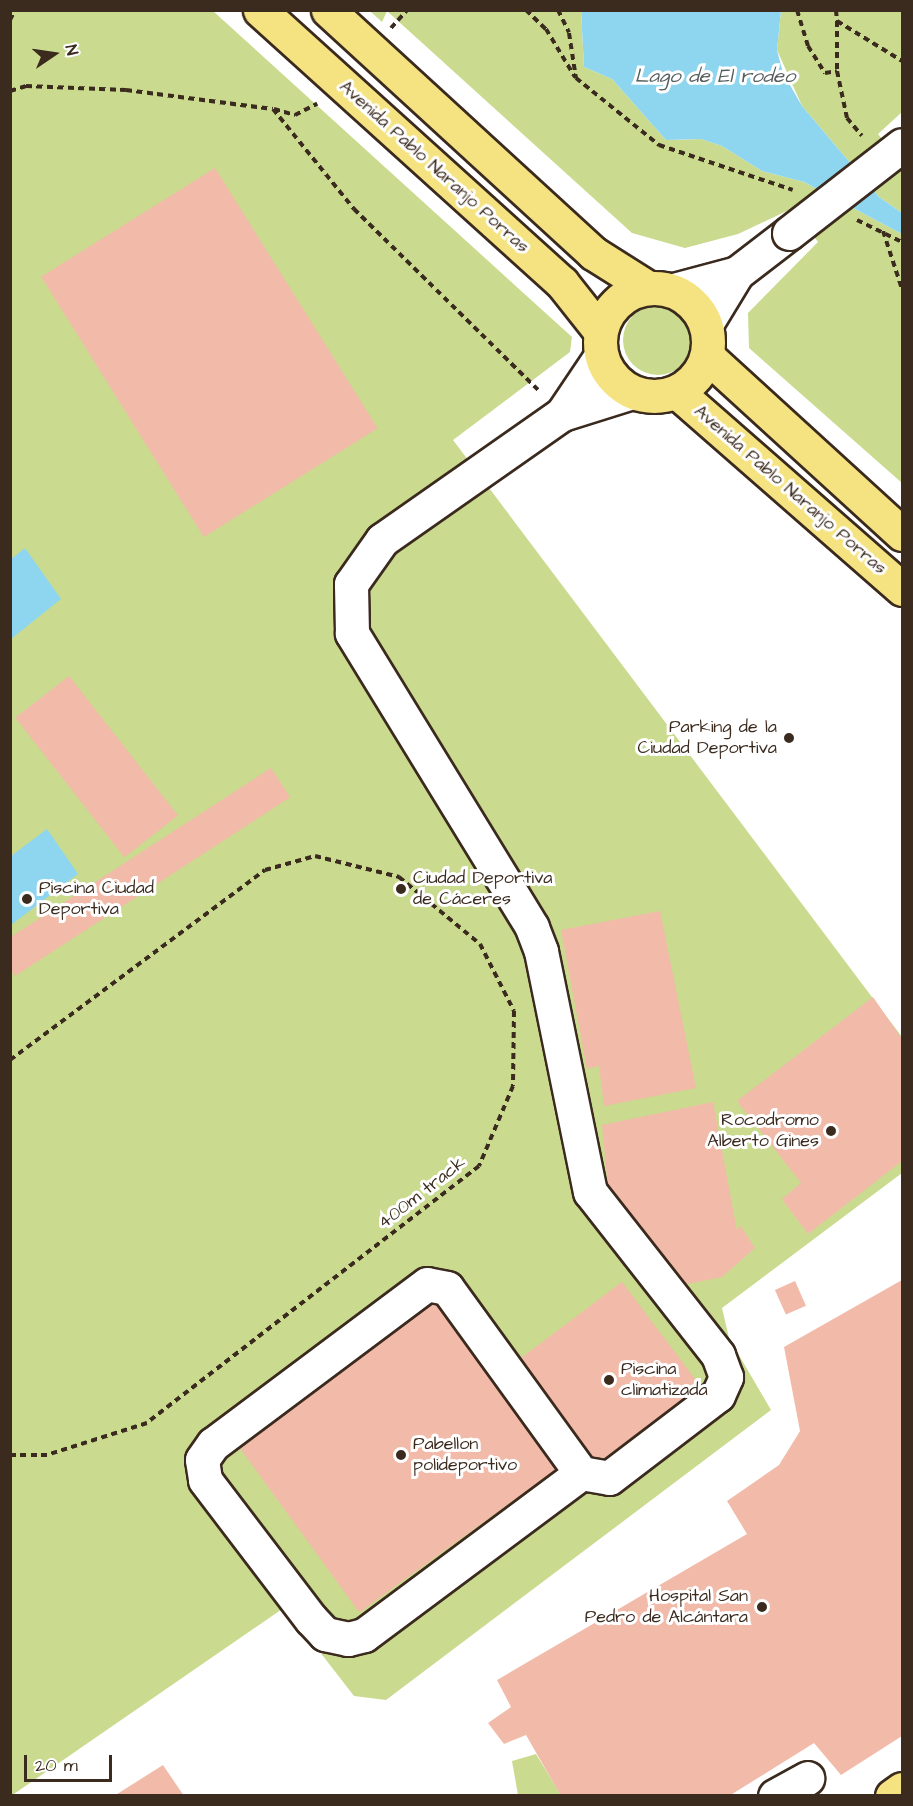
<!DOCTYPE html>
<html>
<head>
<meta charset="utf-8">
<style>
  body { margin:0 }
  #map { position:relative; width:913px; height:1806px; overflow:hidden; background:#fff; font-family:"Architects Daughter",sans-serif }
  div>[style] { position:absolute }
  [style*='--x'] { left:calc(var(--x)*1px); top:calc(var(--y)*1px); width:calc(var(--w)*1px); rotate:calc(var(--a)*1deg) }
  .green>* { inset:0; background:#cada8e }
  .round { border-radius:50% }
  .water>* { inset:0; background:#8ed6ef }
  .building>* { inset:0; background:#f2baa9; transform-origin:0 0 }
  .path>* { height:4px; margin-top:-2px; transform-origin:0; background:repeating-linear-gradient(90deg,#3b2a1e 0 6px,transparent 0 10.5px) }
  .roads { filter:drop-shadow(2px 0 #3b2a1e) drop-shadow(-2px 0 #3b2a1e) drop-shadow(0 2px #3b2a1e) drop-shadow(0 -2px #3b2a1e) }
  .minor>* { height:33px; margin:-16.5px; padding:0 16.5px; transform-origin:16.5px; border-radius:16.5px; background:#fff }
  .major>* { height:33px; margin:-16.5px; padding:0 16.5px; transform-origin:16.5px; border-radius:16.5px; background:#f5e381 }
  .major>.ring { margin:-16.5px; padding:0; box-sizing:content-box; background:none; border:33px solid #f5e381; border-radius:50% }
  .bridges { filter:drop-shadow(2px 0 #3b2a1e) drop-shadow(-2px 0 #3b2a1e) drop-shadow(0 2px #3b2a1e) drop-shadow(0 -2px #3b2a1e) }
  .minor-bridge>* { height:33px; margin:-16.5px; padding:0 16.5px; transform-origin:16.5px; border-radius:16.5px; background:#fff }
  .dots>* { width:16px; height:16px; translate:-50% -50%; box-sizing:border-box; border:3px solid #fff; border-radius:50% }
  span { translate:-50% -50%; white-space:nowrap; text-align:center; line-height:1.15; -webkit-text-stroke:6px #fff; paint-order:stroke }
  .street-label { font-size:18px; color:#3b2a1e }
  .poi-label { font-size:18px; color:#3b2a1e }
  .right { translate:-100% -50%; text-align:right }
  .left { translate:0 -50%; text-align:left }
  .water-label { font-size:20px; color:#545e5d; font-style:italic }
  .frame { position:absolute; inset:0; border:12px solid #3b2a1e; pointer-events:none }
  .north { position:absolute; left:24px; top:24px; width:60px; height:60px; -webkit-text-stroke:4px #fff; paint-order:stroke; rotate:77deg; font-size:16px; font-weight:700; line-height:24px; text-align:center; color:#3b2a1e }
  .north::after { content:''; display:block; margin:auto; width:21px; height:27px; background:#3b2a1e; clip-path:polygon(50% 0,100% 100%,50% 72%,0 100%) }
  .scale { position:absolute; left:24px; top:1755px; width:88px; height:27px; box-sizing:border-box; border:3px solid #3b2a1e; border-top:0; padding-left:8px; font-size:18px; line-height:21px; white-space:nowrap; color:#3b2a1e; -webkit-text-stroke:4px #fff; paint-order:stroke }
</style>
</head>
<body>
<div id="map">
  <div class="green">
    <i style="clip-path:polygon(11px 11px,213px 11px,572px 337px,570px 352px,453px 440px,902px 1037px,902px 1173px,722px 1308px,729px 1338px,771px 1410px,386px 1700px,354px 1696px,285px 1607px,11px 1796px)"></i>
    <i style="clip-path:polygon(370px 11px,581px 11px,584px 67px,612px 79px,666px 140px,701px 139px,722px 146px,762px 171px,804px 182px,902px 234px,902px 483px,749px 348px,748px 313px,818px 242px,793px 208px,738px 234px,685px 248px,632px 233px,387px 11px,382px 22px)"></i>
    <i style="clip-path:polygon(781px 11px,902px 11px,902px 112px,878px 134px,902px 165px,902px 213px,879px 197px,802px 106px,777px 50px)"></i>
    <i class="round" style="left:623px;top:305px;width:70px;height:70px"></i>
    <i style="clip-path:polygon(536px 1754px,561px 1795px,518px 1795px,512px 1761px)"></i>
  </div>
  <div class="water">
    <i style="clip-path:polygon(581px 11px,781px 11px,777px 50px,783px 73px,802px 106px,879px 197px,902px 213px,902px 234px,804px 182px,762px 171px,722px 146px,701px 139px,666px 140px,612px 79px,584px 67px)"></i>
    <i style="clip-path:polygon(25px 548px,61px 599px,11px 639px,11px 559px)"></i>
    <i style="clip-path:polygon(47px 829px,78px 874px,11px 925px,11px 856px)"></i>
  </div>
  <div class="building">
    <i style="left:215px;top:168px;width:307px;height:205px;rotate:58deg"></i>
    <i style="left:69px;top:676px;width:177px;height:68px;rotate:52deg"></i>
    <i style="left:271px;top:768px;width:35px;height:328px;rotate:57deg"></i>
    <i style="clip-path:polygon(660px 911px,696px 1088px,604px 1106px,599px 1066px,587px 1069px,561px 930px)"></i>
    <i style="clip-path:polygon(873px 997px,902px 1039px,902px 1161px,808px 1234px,782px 1199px,801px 1183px,737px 1101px)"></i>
    <i style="clip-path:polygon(713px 1102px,737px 1231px,740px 1225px,755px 1248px,722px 1277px,687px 1284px,608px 1187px,602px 1125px)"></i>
    <i style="clip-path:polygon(902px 1280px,902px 1736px,841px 1775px,814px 1743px,729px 1796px,561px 1796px,526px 1735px,504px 1744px,488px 1723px,511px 1707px,497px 1680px,747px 1534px,727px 1501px,779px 1465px,800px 1431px,784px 1347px)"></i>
    <i style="left:795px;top:1281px;width:27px;height:22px;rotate:66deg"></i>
    <i style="left:622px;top:1282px;width:133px;height:141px;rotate:53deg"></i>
    <i style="left:440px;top:1293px;width:211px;height:253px;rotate:54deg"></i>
    <i style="clip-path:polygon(163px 1765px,184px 1796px,114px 1796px)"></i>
  </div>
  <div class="path">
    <i style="--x:526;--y:10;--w:28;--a:44"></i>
    <i style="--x:546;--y:29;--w:56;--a:58.9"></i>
    <i style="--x:558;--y:10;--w:25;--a:64"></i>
    <i style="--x:569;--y:33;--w:46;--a:81.2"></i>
    <i style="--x:576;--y:78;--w:107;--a:38.9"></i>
    <i style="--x:659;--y:145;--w:141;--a:18.6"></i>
    <i style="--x:797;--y:10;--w:38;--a:73"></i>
    <i style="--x:808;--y:46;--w:32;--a:58"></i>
    <i style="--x:825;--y:73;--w:12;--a:-9"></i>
    <i style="--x:836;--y:10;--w:11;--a:85"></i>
    <i style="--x:837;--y:21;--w:76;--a:31.6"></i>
    <i style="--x:10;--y:20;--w:11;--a:-63"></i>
    <i style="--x:837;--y:21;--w:50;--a:90"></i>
    <i style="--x:837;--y:71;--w:48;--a:78"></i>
    <i style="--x:847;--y:118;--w:23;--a:50"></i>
    <i style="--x:391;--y:28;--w:24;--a:-48"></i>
    <i style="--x:10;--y:91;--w:17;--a:-17"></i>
    <i style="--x:26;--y:86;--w:100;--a:2.3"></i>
    <i style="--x:126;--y:90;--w:148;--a:7.4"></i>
    <i style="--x:273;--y:109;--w:129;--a:51"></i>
    <i style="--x:354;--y:209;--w:261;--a:44.5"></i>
    <i style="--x:274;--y:109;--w:22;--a:16"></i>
    <i style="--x:295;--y:115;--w:25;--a:-27"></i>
    <i style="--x:857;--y:220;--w:50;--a:26.1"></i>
    <i style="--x:883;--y:231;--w:61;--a:71.9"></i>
    <i style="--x:10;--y:1060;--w:318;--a:-36.7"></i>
    <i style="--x:265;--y:870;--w:52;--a:-15.6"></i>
    <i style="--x:315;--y:856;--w:87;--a:14"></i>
    <i style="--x:399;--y:877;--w:105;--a:39.6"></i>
    <i style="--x:480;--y:944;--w:75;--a:63.1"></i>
    <i style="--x:514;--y:1011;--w:75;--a:90.8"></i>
    <i style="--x:513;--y:1086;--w:87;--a:113"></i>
    <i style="--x:479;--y:1166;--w:420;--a:142.3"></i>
    <i style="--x:147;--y:1423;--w:105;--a:162.3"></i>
    <i style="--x:47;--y:1455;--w:37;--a:180"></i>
  </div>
  <div class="roads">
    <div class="minor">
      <i style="--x:674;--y:290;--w:65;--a:-15.1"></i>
      <i style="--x:706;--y:324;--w:60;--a:-58.7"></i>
      <i style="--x:737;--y:273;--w:66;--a:-37.6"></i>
      <i style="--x:562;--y:414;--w:70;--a:-56.1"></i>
      <i style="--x:581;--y:1473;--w:228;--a:-125.9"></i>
      <i style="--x:447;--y:1288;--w:20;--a:-169"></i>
      <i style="--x:427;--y:1284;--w:267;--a:143.2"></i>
      <i style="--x:213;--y:1444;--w:19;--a:125"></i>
      <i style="--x:202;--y:1460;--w:20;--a:81"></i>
      <i style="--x:205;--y:1480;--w:175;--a:52.7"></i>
      <i style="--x:311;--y:1619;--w:21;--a:47"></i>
      <i style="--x:325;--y:1634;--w:24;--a:12"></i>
      <i style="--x:348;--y:1639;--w:16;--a:-14"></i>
      <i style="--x:364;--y:1635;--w:271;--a:-36.7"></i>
      <i style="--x:581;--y:1473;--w:28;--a:10"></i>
      <i style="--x:609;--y:1478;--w:137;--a:-37.3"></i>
      <i style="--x:718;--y:1395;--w:20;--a:-66"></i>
      <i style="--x:726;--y:1377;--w:23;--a:-110"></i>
      <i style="--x:718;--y:1355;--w:207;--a:-128.1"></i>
      <i style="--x:590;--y:1192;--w:246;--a:-101.5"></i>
      <i style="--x:541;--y:951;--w:26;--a:-111"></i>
      <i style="--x:532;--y:927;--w:345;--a:-121.5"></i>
      <i style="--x:352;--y:633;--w:49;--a:-91.2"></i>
      <i style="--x:351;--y:584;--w:54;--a:-54.8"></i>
      <i style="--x:382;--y:540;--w:220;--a:-35"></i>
      <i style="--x:562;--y:414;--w:73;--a:-17.4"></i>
      <i style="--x:775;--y:1796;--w:37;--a:-29"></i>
    </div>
    <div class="major">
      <i style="--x:260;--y:10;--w:407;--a:42.1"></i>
      <i style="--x:562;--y:283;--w:61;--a:51.6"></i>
      <i style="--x:328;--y:10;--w:360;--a:42.5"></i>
      <i style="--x:593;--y:253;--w:64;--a:32.2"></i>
      <i class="ring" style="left:600px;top:288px;width:75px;height:75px"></i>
      <i style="--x:707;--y:356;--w:264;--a:42.4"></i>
      <i style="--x:677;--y:392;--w:299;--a:41.2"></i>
      <i style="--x:892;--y:1796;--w:12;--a:-35"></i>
    </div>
  </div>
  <div class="bridges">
    <div class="minor-bridge">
      <i style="--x:789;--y:233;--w:143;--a:-37.9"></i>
    </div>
  </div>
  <div class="dots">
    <i style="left:789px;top:738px;background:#3b2a1e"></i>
    <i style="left:401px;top:889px;background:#3b2a1e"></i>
    <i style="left:27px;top:899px;background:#3b2a1e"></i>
    <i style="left:831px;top:1131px;background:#3b2a1e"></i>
    <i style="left:609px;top:1380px;background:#3b2a1e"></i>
    <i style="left:401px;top:1455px;background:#3b2a1e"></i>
    <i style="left:762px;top:1607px;background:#3b2a1e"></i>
  </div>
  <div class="street-label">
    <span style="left:434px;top:167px;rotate:42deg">Avenida Pablo Naranjo Porras</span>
    <span style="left:790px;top:490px;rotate:41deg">Avenida Pablo Naranjo Porras</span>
    <span style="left:422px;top:1193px;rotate:-38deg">400m track</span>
  </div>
  <div class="poi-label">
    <span class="right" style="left:777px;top:738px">Parking de la<br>Ciudad Deportiva</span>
    <span class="left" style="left:413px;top:889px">Ciudad Deportiva<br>de Cáceres</span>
    <span class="left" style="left:39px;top:899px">Piscina Ciudad<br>Deportiva</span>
    <span class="right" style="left:819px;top:1131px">Rocodromo<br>Alberto Gines</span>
    <span class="left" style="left:621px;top:1380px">Piscina<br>climatizada</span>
    <span class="left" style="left:413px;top:1455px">Pabellon<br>polideportivo</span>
    <span class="right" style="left:748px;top:1607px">Hospital San<br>Pedro de Alcántara</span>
  </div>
  <div class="water-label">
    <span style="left:715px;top:76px">Lago de El rodeo</span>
  </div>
  <div class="frame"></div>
  <div class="north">N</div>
  <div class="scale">20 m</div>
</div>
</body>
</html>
